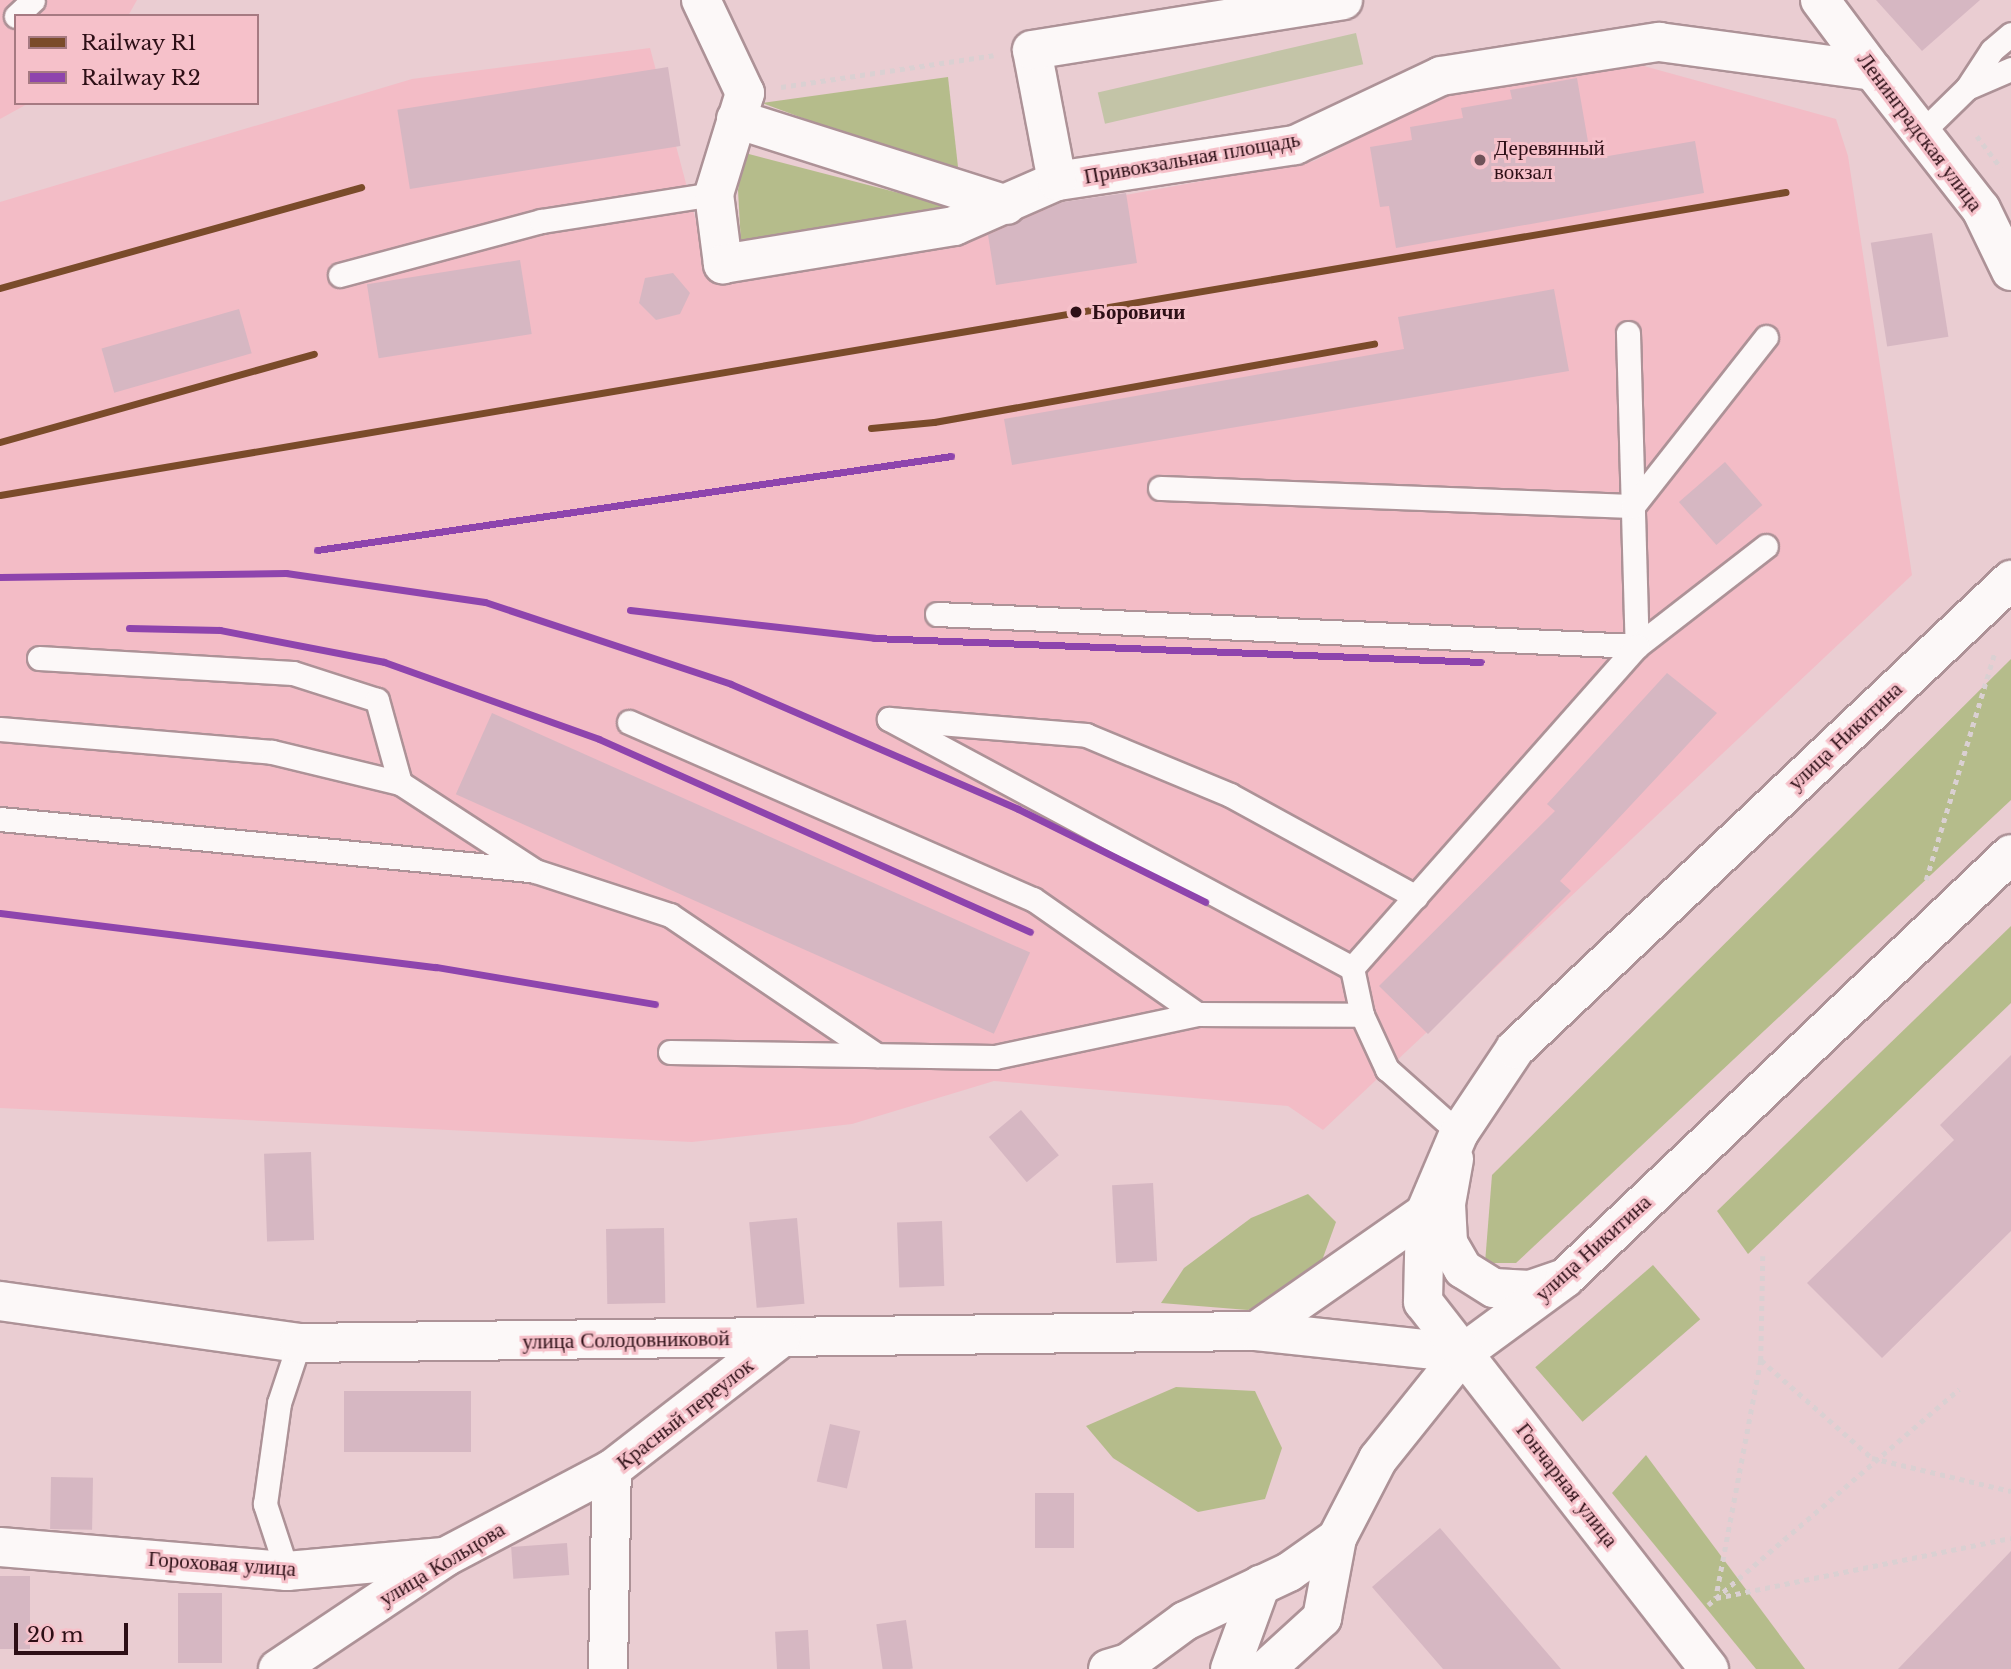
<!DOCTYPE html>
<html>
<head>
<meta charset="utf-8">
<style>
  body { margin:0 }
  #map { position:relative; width:2011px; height:1669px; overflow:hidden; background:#eacdd2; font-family:"Libre Baskerville",serif }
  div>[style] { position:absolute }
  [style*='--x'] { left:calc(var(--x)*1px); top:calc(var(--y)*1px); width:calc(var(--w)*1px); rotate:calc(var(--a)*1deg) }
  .built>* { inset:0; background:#f3bcc6 }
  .green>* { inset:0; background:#c3c4a7; transform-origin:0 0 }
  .forest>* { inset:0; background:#b5bc8b; transform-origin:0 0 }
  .building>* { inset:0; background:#d6b7c2; transform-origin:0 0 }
  .path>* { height:4.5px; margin-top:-2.25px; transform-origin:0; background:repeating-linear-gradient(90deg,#dad0d2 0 5px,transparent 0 10px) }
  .roads { filter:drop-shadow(2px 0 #ad9297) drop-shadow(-2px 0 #ad9297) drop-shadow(0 2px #ad9297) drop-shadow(0 -2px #ad9297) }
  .lane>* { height:23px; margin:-11.5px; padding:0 11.5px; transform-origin:11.5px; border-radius:11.5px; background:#fcf8f8 }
  .street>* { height:38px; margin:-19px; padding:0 19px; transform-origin:19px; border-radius:19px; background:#fcf8f8 }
  .secondary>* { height:38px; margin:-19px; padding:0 19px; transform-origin:19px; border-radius:19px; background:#fcf8f8 }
  .rail-1>* { height:7px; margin:-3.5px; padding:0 3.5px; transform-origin:3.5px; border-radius:3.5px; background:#7a4b2a }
  .rail-2>* { height:7px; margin:-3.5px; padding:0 3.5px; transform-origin:3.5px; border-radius:3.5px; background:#8e44ad }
  .dots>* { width:19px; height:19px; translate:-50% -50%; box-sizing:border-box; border:4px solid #f6c1ca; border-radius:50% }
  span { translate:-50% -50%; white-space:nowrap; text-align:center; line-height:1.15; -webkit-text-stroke:6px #f6c1ca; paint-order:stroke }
  .street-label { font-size:21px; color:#2d0f16 }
  .poi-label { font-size:21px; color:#2d0f16 }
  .left { translate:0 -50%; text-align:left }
  .stop-label { font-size:21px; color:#2d0f16; font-weight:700 }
  .legend { position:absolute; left:14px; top:14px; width:245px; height:91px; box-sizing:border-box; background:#f6c1ca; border:2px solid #a67a82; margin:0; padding:9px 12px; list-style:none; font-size:21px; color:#2d0f16 }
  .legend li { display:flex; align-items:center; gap:14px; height:35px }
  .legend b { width:35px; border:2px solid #a67a82 }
  .scale { position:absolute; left:14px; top:1623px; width:114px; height:32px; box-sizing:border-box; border:4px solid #2d0f16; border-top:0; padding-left:9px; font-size:21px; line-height:24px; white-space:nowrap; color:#2d0f16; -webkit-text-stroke:5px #f6c1ca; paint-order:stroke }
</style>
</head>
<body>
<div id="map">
  <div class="built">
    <i style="clip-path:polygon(0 0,137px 0,128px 16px,16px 16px,16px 103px,29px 103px,0 119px)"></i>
    <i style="clip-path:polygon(650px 48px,709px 270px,1314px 161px,1445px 94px,1622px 60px,1836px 119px,1848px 156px,1912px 575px,1323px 1130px,1288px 1106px,994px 1081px,852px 1124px,692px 1142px,0 1108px,0 202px,412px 79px)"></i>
  </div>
  <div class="green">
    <i style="left:1356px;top:33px;width:32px;height:265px;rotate:77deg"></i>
  </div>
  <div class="forest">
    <i style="clip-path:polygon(948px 77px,959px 176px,762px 103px)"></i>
    <i style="clip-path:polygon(745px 153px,953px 207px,741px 244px,738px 190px)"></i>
    <i style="clip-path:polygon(2011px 659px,2011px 800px,1516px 1263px,1485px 1263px,1492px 1175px)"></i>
    <i style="clip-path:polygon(2011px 926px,2011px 1003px,1748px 1254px,1717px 1211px)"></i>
    <i style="clip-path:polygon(1308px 1194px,1336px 1222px,1316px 1277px,1248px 1310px,1161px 1303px,1184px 1268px,1251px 1218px)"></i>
    <i style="left:1653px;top:1265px;width:72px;height:156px;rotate:49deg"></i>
    <i style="clip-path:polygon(1176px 1387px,1255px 1391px,1282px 1448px,1265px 1499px,1198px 1512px,1113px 1458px,1086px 1426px)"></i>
    <i style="clip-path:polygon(1646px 1455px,1805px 1669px,1756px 1669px,1612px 1493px)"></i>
  </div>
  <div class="building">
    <i style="clip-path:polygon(1876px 0,1980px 0,1922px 51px)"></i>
    <i style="left:668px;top:67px;width:80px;height:274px;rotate:81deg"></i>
    <i style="clip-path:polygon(1577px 78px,1591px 159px,1695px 141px,1704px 193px,1396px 248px,1389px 206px,1380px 207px,1370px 147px,1412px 140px,1410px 127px,1463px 118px,1461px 108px,1512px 99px,1510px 90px)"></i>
    <i style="clip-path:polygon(1126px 193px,1137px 263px,996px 285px,988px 235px,1063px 202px)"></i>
    <i style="left:1932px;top:233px;width:105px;height:62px;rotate:81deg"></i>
    <i style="left:520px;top:260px;width:75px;height:155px;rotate:81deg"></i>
    <i style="clip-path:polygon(673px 273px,690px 293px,680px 314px,656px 320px,639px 303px,645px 278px)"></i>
    <i style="clip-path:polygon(1554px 289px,1569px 371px,1012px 465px,1004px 419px,1404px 349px,1398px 317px)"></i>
    <i style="left:239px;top:309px;width:46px;height:143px;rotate:74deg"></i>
    <i style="left:1725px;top:462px;width:57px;height:61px;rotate:49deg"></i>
    <i style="clip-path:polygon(1667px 673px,1717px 713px,1560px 881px,1571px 891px,1428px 1034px,1379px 986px,1555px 811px,1547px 804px)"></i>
    <i style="left:492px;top:713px;width:589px;height:89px;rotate:24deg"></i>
    <i style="clip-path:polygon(2011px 1055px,2011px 1231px,1882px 1358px,1807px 1283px,1954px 1140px,1940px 1125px)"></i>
    <i style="left:1021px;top:1110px;width:59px;height:42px;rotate:50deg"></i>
    <i style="left:311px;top:1152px;width:88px;height:47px;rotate:88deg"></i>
    <i style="left:1153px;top:1183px;width:78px;height:41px;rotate:87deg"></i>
    <i style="left:797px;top:1218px;width:86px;height:48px;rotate:85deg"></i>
    <i style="left:942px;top:1221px;width:65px;height:45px;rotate:88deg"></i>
    <i style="left:664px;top:1228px;width:75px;height:58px;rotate:89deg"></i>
    <i style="left:344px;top:1391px;width:127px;height:61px"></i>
    <i style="left:830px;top:1424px;width:31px;height:59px;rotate:13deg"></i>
    <i style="left:51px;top:1477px;width:42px;height:52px;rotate:1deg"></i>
    <i style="left:1035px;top:1493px;width:39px;height:55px"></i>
    <i style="clip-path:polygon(1440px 1528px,1561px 1669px,1443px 1669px,1372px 1587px)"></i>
    <i style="left:567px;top:1543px;width:32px;height:56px;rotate:86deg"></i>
    <i style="clip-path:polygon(2011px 1551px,2011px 1669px,1898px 1669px)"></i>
    <i style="left:0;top:1576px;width:30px;height:73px"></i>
    <i style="left:178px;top:1593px;width:44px;height:70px"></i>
    <i style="left:906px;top:1620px;width:49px;height:30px;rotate:82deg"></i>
    <i style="left:808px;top:1630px;width:39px;height:33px;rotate:87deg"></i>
  </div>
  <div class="path">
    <i style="--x:781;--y:87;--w:215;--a:-8.5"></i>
    <i style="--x:1977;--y:136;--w:40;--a:53"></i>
    <i style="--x:1926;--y:880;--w:239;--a:-73.2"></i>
    <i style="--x:1763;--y:1256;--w:104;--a:91.1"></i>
    <i style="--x:1761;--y:1360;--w:242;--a:100.7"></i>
    <i style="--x:1716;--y:1598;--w:301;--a:-11.5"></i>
    <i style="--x:1761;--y:1360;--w:148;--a:41.4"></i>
    <i style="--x:1872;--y:1458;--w:143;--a:13.4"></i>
    <i style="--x:1708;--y:1605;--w:331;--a:-40.7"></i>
  </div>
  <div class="roads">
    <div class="lane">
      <i style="--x:16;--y:16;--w:23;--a:-43"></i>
      <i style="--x:1967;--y:88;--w:45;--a:-56.7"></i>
      <i style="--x:1992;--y:50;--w:25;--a:-40"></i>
      <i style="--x:1921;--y:133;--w:64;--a:-44.4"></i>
      <i style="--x:1967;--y:88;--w:48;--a:-23.4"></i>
      <i style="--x:340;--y:275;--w:208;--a:-15"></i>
      <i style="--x:541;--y:221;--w:175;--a:-8.9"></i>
      <i style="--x:1628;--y:333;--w:313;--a:88.4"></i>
      <i style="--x:1637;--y:646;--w:163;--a:-37.8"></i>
      <i style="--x:1160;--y:488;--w:473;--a:2.2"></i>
      <i style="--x:1633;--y:506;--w:215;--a:-51.8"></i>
      <i style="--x:937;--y:614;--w:701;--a:2.62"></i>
      <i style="--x:1637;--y:646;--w:430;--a:131.5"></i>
      <i style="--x:1352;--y:968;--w:48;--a:78"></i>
      <i style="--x:1362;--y:1015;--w:60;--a:65.2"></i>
      <i style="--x:1387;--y:1069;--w:96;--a:41.6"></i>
      <i style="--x:39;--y:658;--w:254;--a:3.4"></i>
      <i style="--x:293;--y:673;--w:88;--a:17.8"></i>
      <i style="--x:377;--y:700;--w:86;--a:74.5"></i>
      <i style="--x:400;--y:783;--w:161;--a:33.1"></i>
      <i style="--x:535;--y:871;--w:142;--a:18.1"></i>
      <i style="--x:670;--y:915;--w:250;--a:34.1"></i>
      <i style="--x:629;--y:722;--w:441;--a:23.7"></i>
      <i style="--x:1033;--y:899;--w:200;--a:35"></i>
      <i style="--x:1197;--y:1014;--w:165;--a:0.3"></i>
      <i style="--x:0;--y:729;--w:273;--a:4.8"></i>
      <i style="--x:272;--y:752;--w:132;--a:13.6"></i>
      <i style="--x:0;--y:819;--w:532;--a:5.5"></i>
      <i style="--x:1352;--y:968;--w:526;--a:-151.73"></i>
      <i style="--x:889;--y:719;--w:198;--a:4.6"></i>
      <i style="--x:1086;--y:735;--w:156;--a:22.6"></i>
      <i style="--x:1230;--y:795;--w:212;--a:28.7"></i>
      <i style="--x:670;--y:1052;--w:325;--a:0.9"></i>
      <i style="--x:995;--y:1057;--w:207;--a:-12"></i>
      <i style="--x:287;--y:1571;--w:71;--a:-108.2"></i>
      <i style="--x:265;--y:1504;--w:102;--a:-82.1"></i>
      <i style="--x:279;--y:1403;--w:63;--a:-71.6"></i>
    </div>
    <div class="street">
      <i style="--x:701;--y:0;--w:103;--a:64.7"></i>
      <i style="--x:745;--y:93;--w:106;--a:107.1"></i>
      <i style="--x:714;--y:194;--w:71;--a:82.7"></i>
      <i style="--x:723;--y:264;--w:234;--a:-9.3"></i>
      <i style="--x:954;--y:226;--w:112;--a:-23.6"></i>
      <i style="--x:1057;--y:181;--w:241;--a:-8.6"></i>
      <i style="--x:1295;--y:145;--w:161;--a:-25.3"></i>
      <i style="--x:1441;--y:76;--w:221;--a:-8.9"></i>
      <i style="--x:1659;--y:42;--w:216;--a:7.7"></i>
      <i style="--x:1820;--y:0;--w:89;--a:53.3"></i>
      <i style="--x:736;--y:119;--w:284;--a:17.6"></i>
      <i style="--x:1057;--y:181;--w:133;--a:-100.8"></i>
      <i style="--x:1032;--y:50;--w:315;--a:-9.1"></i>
      <i style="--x:1454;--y:1159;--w:46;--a:100.1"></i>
      <i style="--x:1446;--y:1204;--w:39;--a:87"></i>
      <i style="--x:1448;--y:1243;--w:30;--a:60"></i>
      <i style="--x:1463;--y:1269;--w:36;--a:32"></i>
      <i style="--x:1494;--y:1288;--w:36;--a:3"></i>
      <i style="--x:1530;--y:1290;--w:37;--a:-19"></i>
      <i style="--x:0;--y:1301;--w:302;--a:8"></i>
      <i style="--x:299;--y:1343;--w:957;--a:-0.72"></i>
      <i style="--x:1256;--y:1331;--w:208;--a:6.1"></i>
      <i style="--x:1256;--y:1331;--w:206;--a:-34.9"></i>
      <i style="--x:0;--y:1547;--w:288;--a:4.8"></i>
      <i style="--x:287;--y:1571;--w:157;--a:-5.1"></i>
      <i style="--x:278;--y:1669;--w:201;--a:-33.8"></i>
      <i style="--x:445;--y:1557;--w:189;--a:-27.8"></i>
      <i style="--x:612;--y:1469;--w:214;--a:-37.8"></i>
      <i style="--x:608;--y:1669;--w:200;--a:-88.9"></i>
      <i style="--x:1108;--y:1669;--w:21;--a:-17"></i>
      <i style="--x:1128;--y:1663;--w:71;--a:-36.4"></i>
      <i style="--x:1185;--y:1621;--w:115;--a:-25.2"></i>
      <i style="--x:1289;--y:1572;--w:59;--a:-35.3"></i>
      <i style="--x:1337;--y:1538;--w:89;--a:-62.6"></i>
      <i style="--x:1378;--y:1459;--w:136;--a:-51.3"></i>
      <i style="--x:1230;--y:1669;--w:90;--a:-70"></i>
      <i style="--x:1266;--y:1669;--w:76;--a:-42.3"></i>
      <i style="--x:1322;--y:1618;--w:81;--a:-79.4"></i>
    </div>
    <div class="secondary">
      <i style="--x:1873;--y:71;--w:175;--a:52"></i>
      <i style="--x:1981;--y:209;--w:69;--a:64.2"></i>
      <i style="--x:1463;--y:1353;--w:127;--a:-36.3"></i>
      <i style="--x:1565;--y:1278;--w:615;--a:-43.55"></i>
      <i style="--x:1709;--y:1669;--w:465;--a:-127.9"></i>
      <i style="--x:1423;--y:1302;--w:89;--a:-88.7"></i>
      <i style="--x:1425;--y:1213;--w:87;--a:-67"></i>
      <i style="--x:1459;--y:1133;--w:101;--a:-56.3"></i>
      <i style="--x:1515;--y:1049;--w:683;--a:-43.4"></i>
    </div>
  </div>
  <div class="rail-1">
    <i style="--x:0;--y:288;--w:375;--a:-15.6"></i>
    <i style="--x:871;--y:428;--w:63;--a:-5.4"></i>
    <i style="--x:934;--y:422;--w:447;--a:-10.1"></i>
    <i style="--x:0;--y:442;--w:326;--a:-15.7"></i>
    <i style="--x:0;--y:495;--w:1811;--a:-9.63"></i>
  </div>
  <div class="rail-2">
    <i style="--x:317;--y:550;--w:641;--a:-8.43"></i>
    <i style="--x:0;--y:577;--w:286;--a:-0.8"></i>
    <i style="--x:286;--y:573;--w:201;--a:8.3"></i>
    <i style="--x:485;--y:602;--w:259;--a:18.4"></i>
    <i style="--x:731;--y:684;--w:313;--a:23.5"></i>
    <i style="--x:1018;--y:809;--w:209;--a:26.4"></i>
    <i style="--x:630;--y:610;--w:246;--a:6.5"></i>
    <i style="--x:874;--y:638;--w:607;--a:2.26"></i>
    <i style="--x:129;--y:628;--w:91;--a:1.3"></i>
    <i style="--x:220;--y:630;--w:167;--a:11"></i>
    <i style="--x:384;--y:662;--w:228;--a:19.7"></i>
    <i style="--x:599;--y:739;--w:472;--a:24.1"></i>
    <i style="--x:0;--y:913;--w:439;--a:7.1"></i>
    <i style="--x:436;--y:967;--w:222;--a:9.6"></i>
  </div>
  <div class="dots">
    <i style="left:1480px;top:160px;background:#6f5258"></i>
    <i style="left:1076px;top:312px;background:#2d0f16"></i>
  </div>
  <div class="street-label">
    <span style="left:1920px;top:132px;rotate:53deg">Ленинградская улица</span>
    <span style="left:1192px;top:158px;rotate:-10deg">Привокзальная площадь</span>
    <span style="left:1845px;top:736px;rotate:-43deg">улица Никитина</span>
    <span style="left:1593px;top:1248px;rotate:-42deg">улица Никитина</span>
    <span style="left:626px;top:1340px;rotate:-1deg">улица Солодовниковой</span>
    <span style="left:685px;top:1414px;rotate:-38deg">Красный переулок</span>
    <span style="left:1567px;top:1485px;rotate:52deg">Гончарная улица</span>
    <span style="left:222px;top:1564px;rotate:4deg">Гороховая улица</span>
    <span style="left:442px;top:1564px;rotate:-31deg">улица Кольцова</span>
  </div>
  <div class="poi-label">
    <span class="left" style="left:1494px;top:160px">Деревянный<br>вокзал</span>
  </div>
  <div class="stop-label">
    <span class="left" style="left:1092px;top:312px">Боровичи</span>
  </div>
  <ul class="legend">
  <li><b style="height:9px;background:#7a4b2a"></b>Railway R1</li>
  <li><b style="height:9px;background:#8e44ad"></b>Railway R2</li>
  </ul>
  <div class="scale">20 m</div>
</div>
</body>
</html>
